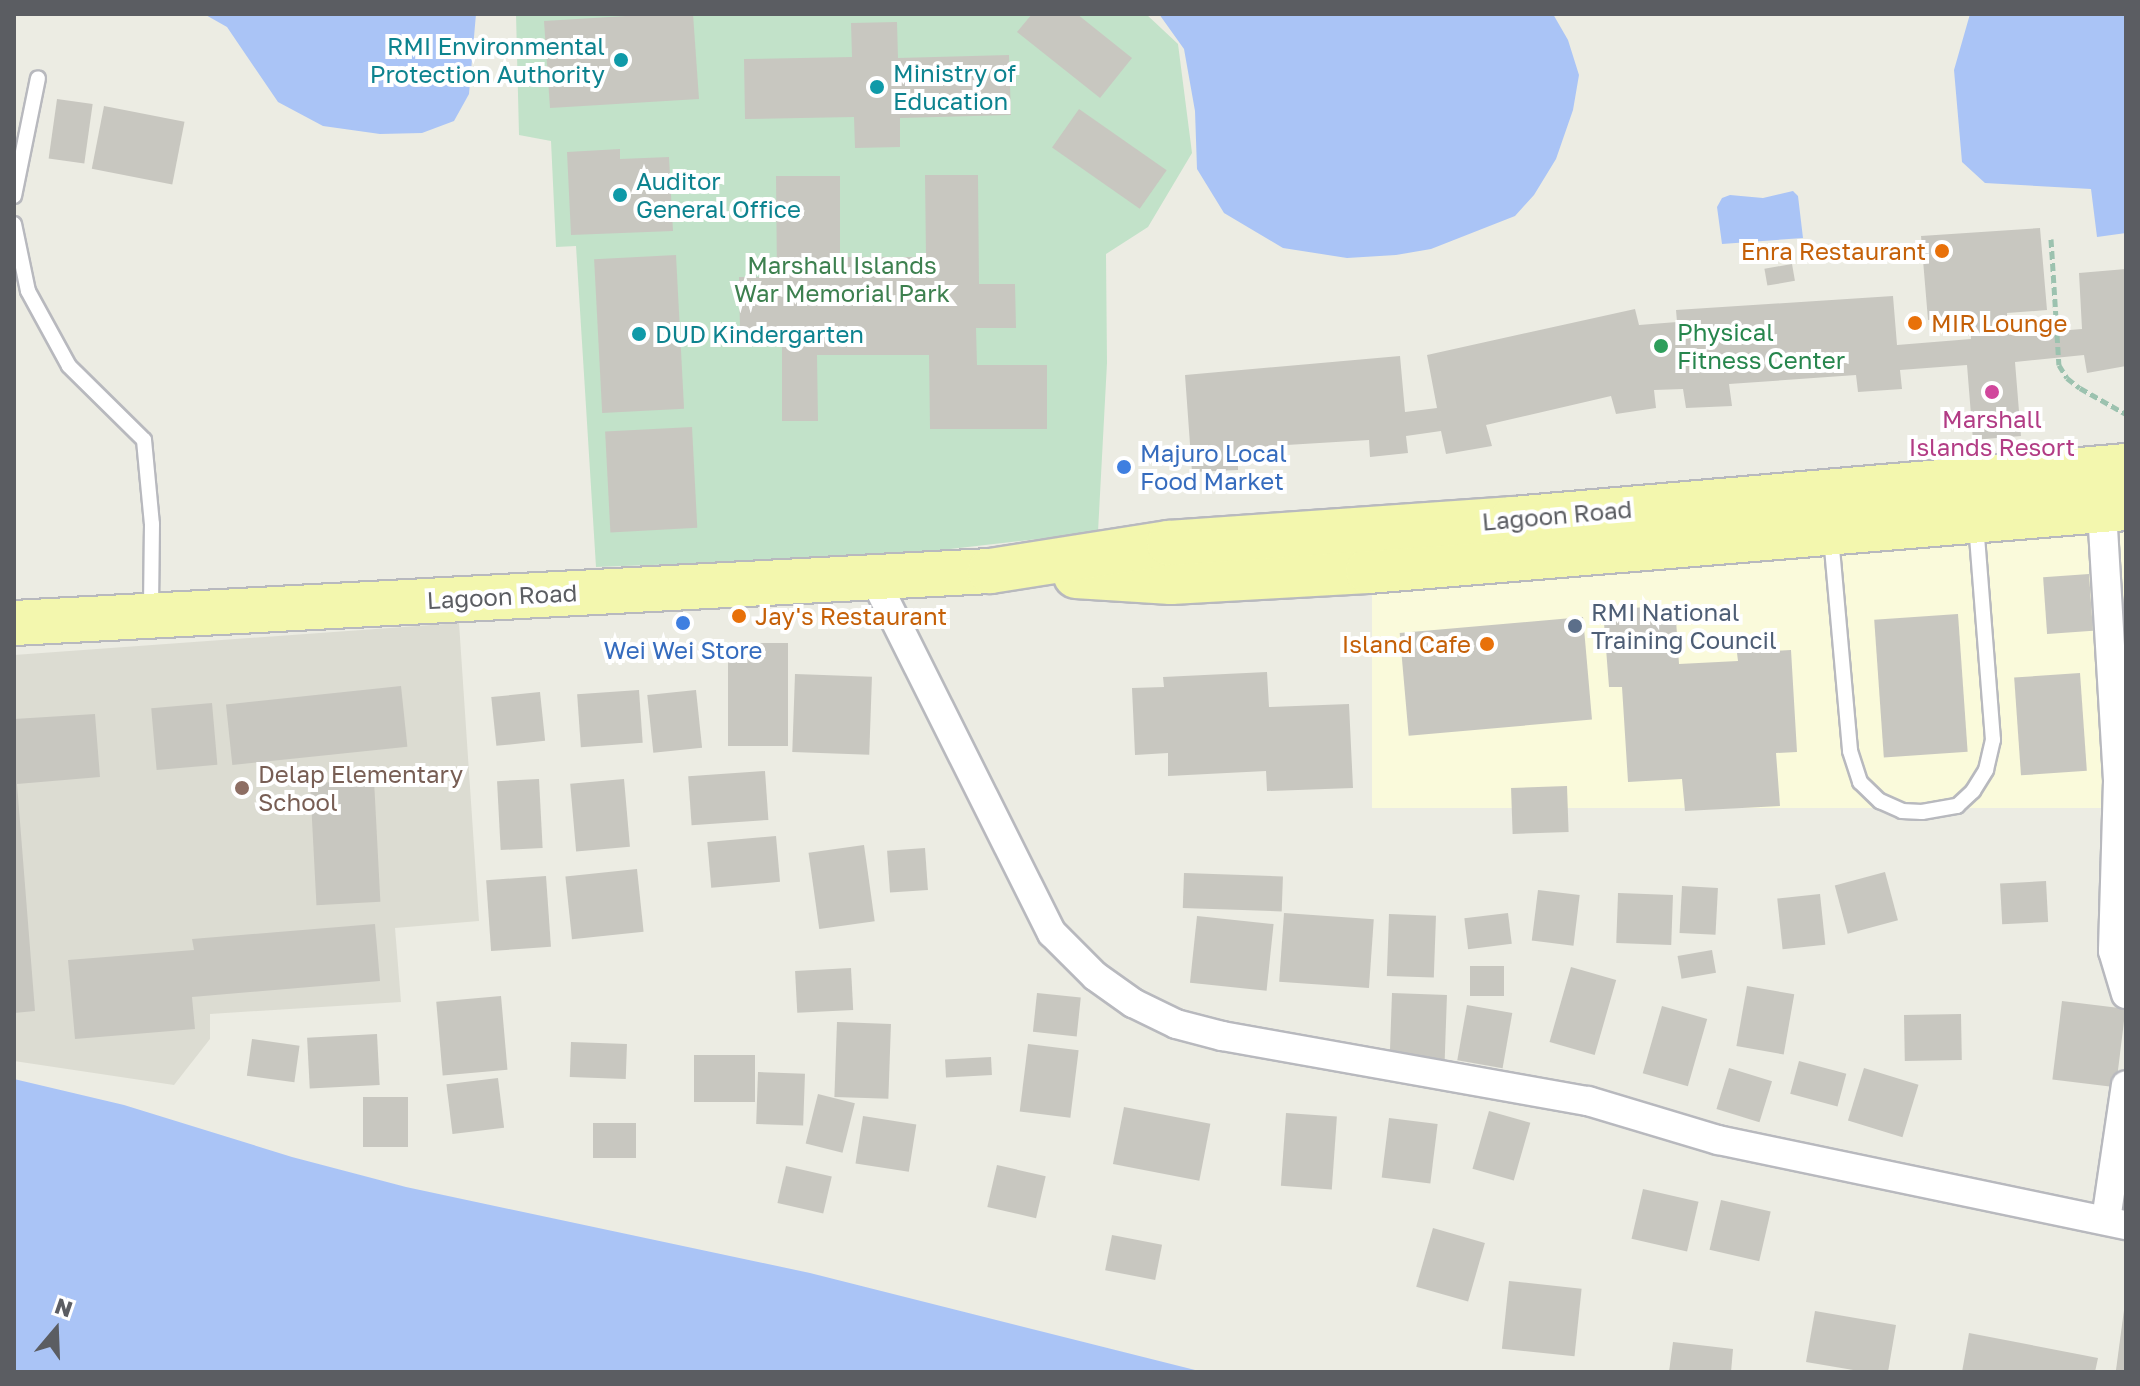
<!DOCTYPE html>
<html>
<head>
<meta charset="utf-8">
<style>
  body { margin:0 }
  #map { position:relative; width:2140px; height:1386px; overflow:hidden; background:#ecece3; font-family:"Golos Text",sans-serif }
  div>[style] { position:absolute }
  [style*='--x'] { left:calc(var(--x)*1px); top:calc(var(--y)*1px); width:calc(var(--w)*1px); rotate:calc(var(--a)*1deg) }
  .commercial>* { inset:0; background:#fafadb; transform-origin:0 0 }
  .education>* { inset:0; background:#dcdcd2 }
  .green>* { inset:0; background:#c2e2c9 }
  .water>* { inset:0; background:#aac4f6 }
  .building>* { inset:0; background:#c8c7c0; transform-origin:0 0 }
  .path>* { height:5px; margin-top:-2.5px; transform-origin:0; background:repeating-linear-gradient(90deg,#9cc2af 0 8px,transparent 0 12px) }
  .roads { filter:drop-shadow(2px 0 #b8b9be) drop-shadow(-2px 0 #b8b9be) drop-shadow(0 2px #b8b9be) drop-shadow(0 -2px #b8b9be) }
  .lane>* { height:14px; margin:-7px; padding:0 7px; transform-origin:7px; border-radius:7px; background:#fff }
  .street>* { height:28px; margin:-14px; padding:0 14px; transform-origin:14px; border-radius:14px; background:#fff }
  .primary>* { height:44px; margin:-22px; padding:0 22px; transform-origin:22px; border-radius:22px; background:#f3f7ae }
  .dots>* { width:22px; height:22px; translate:-50% -50%; box-sizing:border-box; border:4px solid #fff; border-radius:50% }
  span { translate:-50% -50%; white-space:nowrap; text-align:center; line-height:1.15; -webkit-text-stroke:8px #fff; paint-order:stroke }
  .culture-label { font-size:24px; color:#0d838f }
  .right { translate:-100% -50%; text-align:right }
  .left { translate:0 -50%; text-align:left }
  .food-label { font-size:24px; color:#c56008 }
  .park-label { font-size:24px; color:#3d804f }
  .leisure-label { font-size:24px; color:#27864d }
  .hotel-label { font-size:24px; color:#b23c85 }
  .shop-label { font-size:24px; color:#366cbe }
  .street-label { font-size:24px; color:#5b5d62 }
  .service-label { font-size:24px; color:#4e5e75 }
  .education-label { font-size:24px; color:#785e54 }
  .frame { position:absolute; inset:0; border:16px solid #5b5d62; pointer-events:none }
  .north { position:absolute; left:16px; top:1290px; width:80px; height:80px; -webkit-text-stroke:6px #fff; paint-order:stroke; rotate:19deg; font-size:22px; font-weight:700; line-height:32px; text-align:center; color:#5b5d62 }
  .north::after { content:''; display:block; margin:auto; width:28px; height:36px; background:#5b5d62; clip-path:polygon(50% 0,100% 100%,50% 72%,0 100%) }
</style>
</head>
<body>
<div id="map">
  <div class="commercial">
    <i style="left:2126px;top:509px;width:299px;height:754px;rotate:90deg"></i>
  </div>
  <div class="education">
    <i style="clip-path:polygon(459px 623px,479px 921px,395px 928px,401px 1002px,210px 1014px,210px 1039px,174px 1085px,14px 1061px,14px 655px)"></i>
  </div>
  <div class="green">
    <i style="clip-path:polygon(516px 14px,1146px 14px,1178px 44px,1192px 153px,1148px 227px,1106px 254px,1107px 363px,1098px 532px,880px 557px,596px 567px,576px 246px,556px 247px,551px 141px,519px 135px)"></i>
  </div>
  <div class="water">
    <i style="clip-path:polygon(204px 14px,476px 14px,469px 94px,454px 121px,422px 133px,380px 134px,323px 126px,278px 102px,227px 27px)"></i>
    <i style="clip-path:polygon(1159px 14px,1553px 14px,1568px 40px,1579px 75px,1573px 110px,1556px 159px,1534px 195px,1515px 216px,1431px 249px,1396px 255px,1347px 258px,1283px 248px,1224px 213px,1197px 169px,1195px 111px,1184px 49px)"></i>
    <i style="clip-path:polygon(1970px 14px,2126px 14px,2126px 233px,2097px 237px,2091px 189px,1985px 183px,1962px 162px,1954px 70px)"></i>
    <i style="clip-path:polygon(1793px 191px,1798px 196px,1803px 238px,1722px 244px,1717px 207px,1722px 198px,1730px 195px,1763px 198px)"></i>
    <i style="clip-path:polygon(14px 1079px,124px 1105px,292px 1157px,406px 1187px,810px 1273px,1203px 1372px,14px 1372px)"></i>
  </div>
  <div class="building">
    <i style="clip-path:polygon(659px 14px,693px 14px,699px 99px,550px 108px,544px 21px)"></i>
    <i style="clip-path:polygon(1032px 14px,1077px 14px,1132px 58px,1100px 98px,1017px 32px)"></i>
    <i style="clip-path:polygon(897px 22px,898px 58px,1009px 55px,1011px 115px,900px 118px,900px 147px,855px 148px,854px 117px,745px 119px,744px 59px,852px 57px,851px 23px)"></i>
    <i style="left:57px;top:99px;width:36px;height:60px;rotate:8deg"></i>
    <i style="left:104px;top:106px;width:82px;height:64px;rotate:11deg"></i>
    <i style="left:1079px;top:109px;width:107px;height:47px;rotate:35deg"></i>
    <i style="clip-path:polygon(620px 149px,620px 159px,669px 157px,673px 231px,571px 235px,567px 152px)"></i>
    <i style="clip-path:polygon(925px 175px,978px 175px,979px 284px,1015px 284px,1016px 328px,976px 328px,977px 365px,1047px 365px,1047px 429px,930px 429px,929px 355px,817px 355px,818px 421px,782px 421px,782px 331px,740px 331px,739px 277px,777px 277px,776px 176px,840px 176px,840px 257px,926px 257px)"></i>
    <i style="clip-path:polygon(2040px 228px,2047px 310px,2007px 313px,2009px 335px,2082px 329px,2079px 273px,2126px 269px,2126px 366px,2087px 373px,2084px 355px,2015px 362px,2021px 436px,1973px 440px,1967px 365px,1900px 370px,1902px 389px,1858px 392px,1856px 375px,1729px 384px,1732px 406px,1686px 408px,1683px 389px,1654px 390px,1656px 408px,1616px 414px,1611px 396px,1486px 425px,1492px 446px,1446px 454px,1441px 431px,1406px 436px,1408px 453px,1370px 457px,1369px 440px,1238px 448px,1238px 470px,1192px 472px,1185px 375px,1400px 356px,1405px 412px,1437px 408px,1427px 355px,1635px 309px,1639px 325px,1677px 322px,1676px 310px,1893px 296px,1897px 345px,1971px 339px,1970px 317px,1928px 320px,1921px 236px)"></i>
    <i style="left:676px;top:255px;width:154px;height:82px;rotate:87deg"></i>
    <i style="left:1792px;top:264px;width:17px;height:28px;rotate:80deg"></i>
    <i style="left:692px;top:427px;width:101px;height:87px;rotate:87deg"></i>
    <i style="left:2089px;top:574px;width:57px;height:46px;rotate:86deg"></i>
    <i style="clip-path:polygon(1675px 605px,1679px 664px,1738px 661px,1737px 653px,1791px 650px,1797px 752px,1776px 753px,1780px 806px,1685px 811px,1682px 779px,1628px 782px,1622px 687px,1609px 687px,1603px 610px)"></i>
    <i style="left:1958px;top:614px;width:138px;height:84px;rotate:86deg"></i>
    <i style="left:1583px;top:617px;width:103px;height:184px;rotate:85deg"></i>
    <i style="left:728px;top:643px;width:60px;height:103px"></i>
    <i style="clip-path:polygon(1267px 672px,1269px 707px,1349px 704px,1353px 788px,1267px 791px,1266px 771px,1168px 776px,1168px 753px,1135px 755px,1132px 688px,1164px 687px,1163px 677px)"></i>
    <i style="left:2080px;top:673px;width:98px;height:66px;rotate:86deg"></i>
    <i style="left:795px;top:674px;width:77px;height:78px;rotate:2deg"></i>
    <i style="left:401px;top:686px;width:61px;height:176px;rotate:84deg"></i>
    <i style="left:639px;top:690px;width:53px;height:62px;rotate:86deg"></i>
    <i style="left:696px;top:690px;width:58px;height:49px;rotate:84deg"></i>
    <i style="left:540px;top:692px;width:49px;height:49px;rotate:84deg"></i>
    <i style="left:212px;top:703px;width:62px;height:61px;rotate:85deg"></i>
    <i style="clip-path:polygon(95px 714px,100px 777px,17px 784px,35px 1011px,14px 1013px,14px 719px)"></i>
    <i style="left:765px;top:771px;width:49px;height:77px;rotate:86deg"></i>
    <i style="left:539px;top:779px;width:69px;height:42px;rotate:87deg"></i>
    <i style="left:624px;top:779px;width:68px;height:54px;rotate:85deg"></i>
    <i style="left:374px;top:780px;width:122px;height:64px;rotate:87deg"></i>
    <i style="left:1567px;top:786px;width:46px;height:56px;rotate:88deg"></i>
    <i style="left:776px;top:836px;width:46px;height:69px;rotate:85deg"></i>
    <i style="left:864px;top:845px;width:77px;height:56px;rotate:82deg"></i>
    <i style="left:925px;top:848px;width:42px;height:38px;rotate:86deg"></i>
    <i style="left:637px;top:869px;width:63px;height:72px;rotate:84deg"></i>
    <i style="left:1885px;top:872px;width:50px;height:52px;rotate:75deg"></i>
    <i style="left:1184px;top:873px;width:99px;height:35px;rotate:2deg"></i>
    <i style="left:546px;top:876px;width:71px;height:60px;rotate:86deg"></i>
    <i style="left:2046px;top:881px;width:41px;height:46px;rotate:87deg"></i>
    <i style="left:1682px;top:886px;width:36px;height:47px;rotate:3deg"></i>
    <i style="left:1538px;top:890px;width:42px;height:51px;rotate:7deg"></i>
    <i style="left:1618px;top:893px;width:55px;height:50px;rotate:2deg"></i>
    <i style="left:1820px;top:894px;width:51px;height:43px;rotate:84deg"></i>
    <i style="left:1284px;top:913px;width:90px;height:69px;rotate:4deg"></i>
    <i style="left:1508px;top:913px;width:31px;height:44px;rotate:83deg"></i>
    <i style="left:1389px;top:914px;width:47px;height:62px;rotate:2deg"></i>
    <i style="left:1197px;top:916px;width:77px;height:67px;rotate:6deg"></i>
    <i style="clip-path:polygon(375px 924px,380px 981px,192px 997px,195px 1029px,75px 1039px,68px 960px,194px 950px,192px 939px)"></i>
    <i style="left:1712px;top:950px;width:23px;height:35px;rotate:80deg"></i>
    <i style="left:1470px;top:966px;width:34px;height:30px"></i>
    <i style="left:1571px;top:967px;width:47px;height:78px;rotate:16deg"></i>
    <i style="left:851px;top:968px;width:42px;height:56px;rotate:87deg"></i>
    <i style="left:1747px;top:986px;width:48px;height:61px;rotate:10deg"></i>
    <i style="left:1037px;top:993px;width:44px;height:39px;rotate:6deg"></i>
    <i style="left:1392px;top:993px;width:55px;height:65px;rotate:2deg"></i>
    <i style="left:501px;top:996px;width:74px;height:65px;rotate:85deg"></i>
    <i style="left:2062px;top:1001px;width:64px;height:79px;rotate:7deg"></i>
    <i style="left:1467px;top:1005px;width:46px;height:56px;rotate:10deg"></i>
    <i style="left:1662px;top:1006px;width:47px;height:70px;rotate:16deg"></i>
    <i style="left:1961px;top:1014px;width:46px;height:57px;rotate:89deg"></i>
    <i style="left:837px;top:1022px;width:54px;height:75px;rotate:2deg"></i>
    <i style="left:377px;top:1034px;width:51px;height:70px;rotate:87deg"></i>
    <i style="left:252px;top:1039px;width:48px;height:37px;rotate:8deg"></i>
    <i style="left:571px;top:1042px;width:56px;height:35px;rotate:2deg"></i>
    <i style="left:1028px;top:1044px;width:51px;height:68px;rotate:7deg"></i>
    <i style="left:694px;top:1055px;width:61px;height:47px"></i>
    <i style="left:991px;top:1057px;width:18px;height:46px;rotate:87deg"></i>
    <i style="left:1799px;top:1061px;width:49px;height:34px;rotate:15deg"></i>
    <i style="left:1729px;top:1068px;width:45px;height:43px;rotate:17deg"></i>
    <i style="left:1864px;top:1068px;width:57px;height:55px;rotate:17deg"></i>
    <i style="left:758px;top:1072px;width:47px;height:52px;rotate:2deg"></i>
    <i style="left:498px;top:1078px;width:50px;height:52px;rotate:83deg"></i>
    <i style="left:818px;top:1094px;width:38px;height:51px;rotate:14deg"></i>
    <i style="left:363px;top:1097px;width:45px;height:50px"></i>
    <i style="left:1124px;top:1107px;width:88px;height:58px;rotate:11deg"></i>
    <i style="left:1489px;top:1111px;width:43px;height:60px;rotate:16deg"></i>
    <i style="left:1286px;top:1113px;width:51px;height:73px;rotate:4deg"></i>
    <i style="left:863px;top:1116px;width:54px;height:48px;rotate:9deg"></i>
    <i style="left:1389px;top:1118px;width:49px;height:60px;rotate:7deg"></i>
    <i style="left:593px;top:1123px;width:43px;height:35px"></i>
    <i style="left:997px;top:1165px;width:50px;height:43px;rotate:13deg"></i>
    <i style="left:786px;top:1166px;width:47px;height:38px;rotate:13deg"></i>
    <i style="left:1643px;top:1189px;width:57px;height:51px;rotate:13deg"></i>
    <i style="left:1721px;top:1200px;width:51px;height:51px;rotate:13deg"></i>
    <i style="left:1433px;top:1228px;width:54px;height:61px;rotate:16deg"></i>
    <i style="left:1112px;top:1235px;width:51px;height:36px;rotate:11deg"></i>
    <i style="left:1509px;top:1281px;width:73px;height:68px;rotate:6deg"></i>
    <i style="clip-path:polygon(2124px 1310px,2126px 1310px,2126px 1371px,2116px 1370px)"></i>
    <i style="clip-path:polygon(1815px 1311px,1896px 1325px,1888px 1372px,1865px 1372px,1806px 1362px)"></i>
    <i style="clip-path:polygon(1969px 1333px,2098px 1358px,2095px 1372px,1962px 1372px)"></i>
    <i style="clip-path:polygon(1673px 1342px,1733px 1349px,1731px 1372px,1669px 1372px)"></i>
  </div>
  <div class="path">
    <i style="--x:2051;--y:239;--w:126;--a:86.4"></i>
    <i style="--x:2059;--y:365;--w:15;--a:58"></i>
    <i style="--x:2067;--y:378;--w:16;--a:38"></i>
    <i style="--x:2080;--y:388;--w:53;--a:29.5"></i>
  </div>
  <div class="roads">
    <div class="lane">
      <i style="--x:14;--y:196;--w:120;--a:-78.5"></i>
      <i style="--x:14;--y:224;--w:68;--a:78.2"></i>
      <i style="--x:28;--y:291;--w:85;--a:61.3"></i>
      <i style="--x:69;--y:366;--w:105;--a:44.6"></i>
      <i style="--x:144;--y:440;--w:84;--a:84.6"></i>
      <i style="--x:152;--y:524;--w:87;--a:90.7"></i>
      <i style="--x:1831;--y:537;--w:215;--a:84.9"></i>
      <i style="--x:1850;--y:751;--w:33;--a:72"></i>
      <i style="--x:1860;--y:782;--w:28;--a:44"></i>
      <i style="--x:1880;--y:801;--w:24;--a:24"></i>
      <i style="--x:1902;--y:811;--w:20;--a:3"></i>
      <i style="--x:1922;--y:812;--w:36;--a:-10"></i>
      <i style="--x:1957;--y:806;--w:22;--a:-43"></i>
      <i style="--x:1973;--y:791;--w:25;--a:-58"></i>
      <i style="--x:1986;--y:770;--w:31;--a:-77"></i>
      <i style="--x:1993;--y:740;--w:216;--a:-94.5"></i>
    </div>
    <div class="street">
      <i style="--x:2102;--y:511;--w:270;--a:86.6"></i>
      <i style="--x:2118;--y:781;--w:170;--a:91.7"></i>
      <i style="--x:2113;--y:951;--w:45;--a:73.2"></i>
      <i style="--x:875;--y:580;--w:395;--a:63.4"></i>
      <i style="--x:1052;--y:933;--w:61;--a:45"></i>
      <i style="--x:1095;--y:976;--w:47;--a:35.4"></i>
      <i style="--x:1133;--y:1003;--w:48;--a:26"></i>
      <i style="--x:1176;--y:1024;--w:48;--a:14.6"></i>
      <i style="--x:1222;--y:1036;--w:372;--a:10.1"></i>
      <i style="--x:1588;--y:1101;--w:136;--a:16.7"></i>
      <i style="--x:1718;--y:1140;--w:417;--a:11.8"></i>
      <i style="--x:2106;--y:1220;--w:136;--a:-81.6"></i>
    </div>
    <div class="primary">
      <i style="--x:1076;--y:576;--w:95;--a:3.6"></i>
      <i style="--x:1171;--y:582;--w:197;--a:-3.2"></i>
      <i style="--x:1368;--y:571;--w:761;--a:-4.75"></i>
      <i style="--x:14;--y:623;--w:977;--a:-3.05"></i>
      <i style="--x:990;--y:571;--w:181;--a:-8.9"></i>
      <i style="--x:1169;--y:543;--w:345;--a:-4"></i>
      <i style="--x:1513;--y:519;--w:615;--a:-4.94"></i>
    </div>
  </div>
  <div class="dots">
    <i style="left:621px;top:60px;background:#0f9aa8"></i>
    <i style="left:877px;top:87px;background:#0f9aa8"></i>
    <i style="left:620px;top:195px;background:#0f9aa8"></i>
    <i style="left:1942px;top:251px;background:#e8710a"></i>
    <i style="left:1915px;top:323px;background:#e8710a"></i>
    <i style="left:639px;top:334px;background:#0f9aa8"></i>
    <i style="left:1661px;top:346px;background:#2e9e5b"></i>
    <i style="left:1992px;top:392px;background:#d1479c"></i>
    <i style="left:1124px;top:467px;background:#3f7fe0"></i>
    <i style="left:739px;top:616px;background:#e8710a"></i>
    <i style="left:683px;top:623px;background:#3f7fe0"></i>
    <i style="left:1575px;top:626px;background:#5c6f8a"></i>
    <i style="left:1487px;top:644px;background:#e8710a"></i>
    <i style="left:242px;top:788px;background:#8d6e63"></i>
  </div>
  <div class="culture-label">
    <span class="right" style="left:605px;top:60px">RMI Environmental<br>Protection Authority</span>
    <span class="left" style="left:893px;top:87px">Ministry of<br>Education</span>
    <span class="left" style="left:636px;top:195px">Auditor<br>General Office</span>
    <span class="left" style="left:655px;top:334px">DUD Kindergarten</span>
  </div>
  <div class="food-label">
    <span class="right" style="left:1926px;top:251px">Enra Restaurant</span>
    <span class="left" style="left:1931px;top:323px">MIR Lounge</span>
    <span class="left" style="left:755px;top:616px">Jay's Restaurant</span>
    <span class="right" style="left:1471px;top:644px">Island Cafe</span>
  </div>
  <div class="park-label">
    <span style="left:842px;top:279px">Marshall Islands<br>War Memorial Park</span>
  </div>
  <div class="leisure-label">
    <span class="left" style="left:1677px;top:346px">Physical<br>Fitness Center</span>
  </div>
  <div class="hotel-label">
    <span style="left:1992px;top:433px">Marshall<br>Islands Resort</span>
  </div>
  <div class="shop-label">
    <span class="left" style="left:1140px;top:467px">Majuro Local<br>Food Market</span>
    <span style="left:683px;top:650px">Wei Wei Store</span>
  </div>
  <div class="street-label">
    <span style="left:1557px;top:515px;rotate:-5deg">Lagoon Road</span>
    <span style="left:502px;top:596px;rotate:-3deg">Lagoon Road</span>
  </div>
  <div class="service-label">
    <span class="left" style="left:1591px;top:626px">RMI National<br>Training Council</span>
  </div>
  <div class="education-label">
    <span class="left" style="left:258px;top:788px">Delap Elementary<br>School</span>
  </div>
  <div class="frame"></div>
  <div class="north">N</div>
</div>
</body>
</html>
